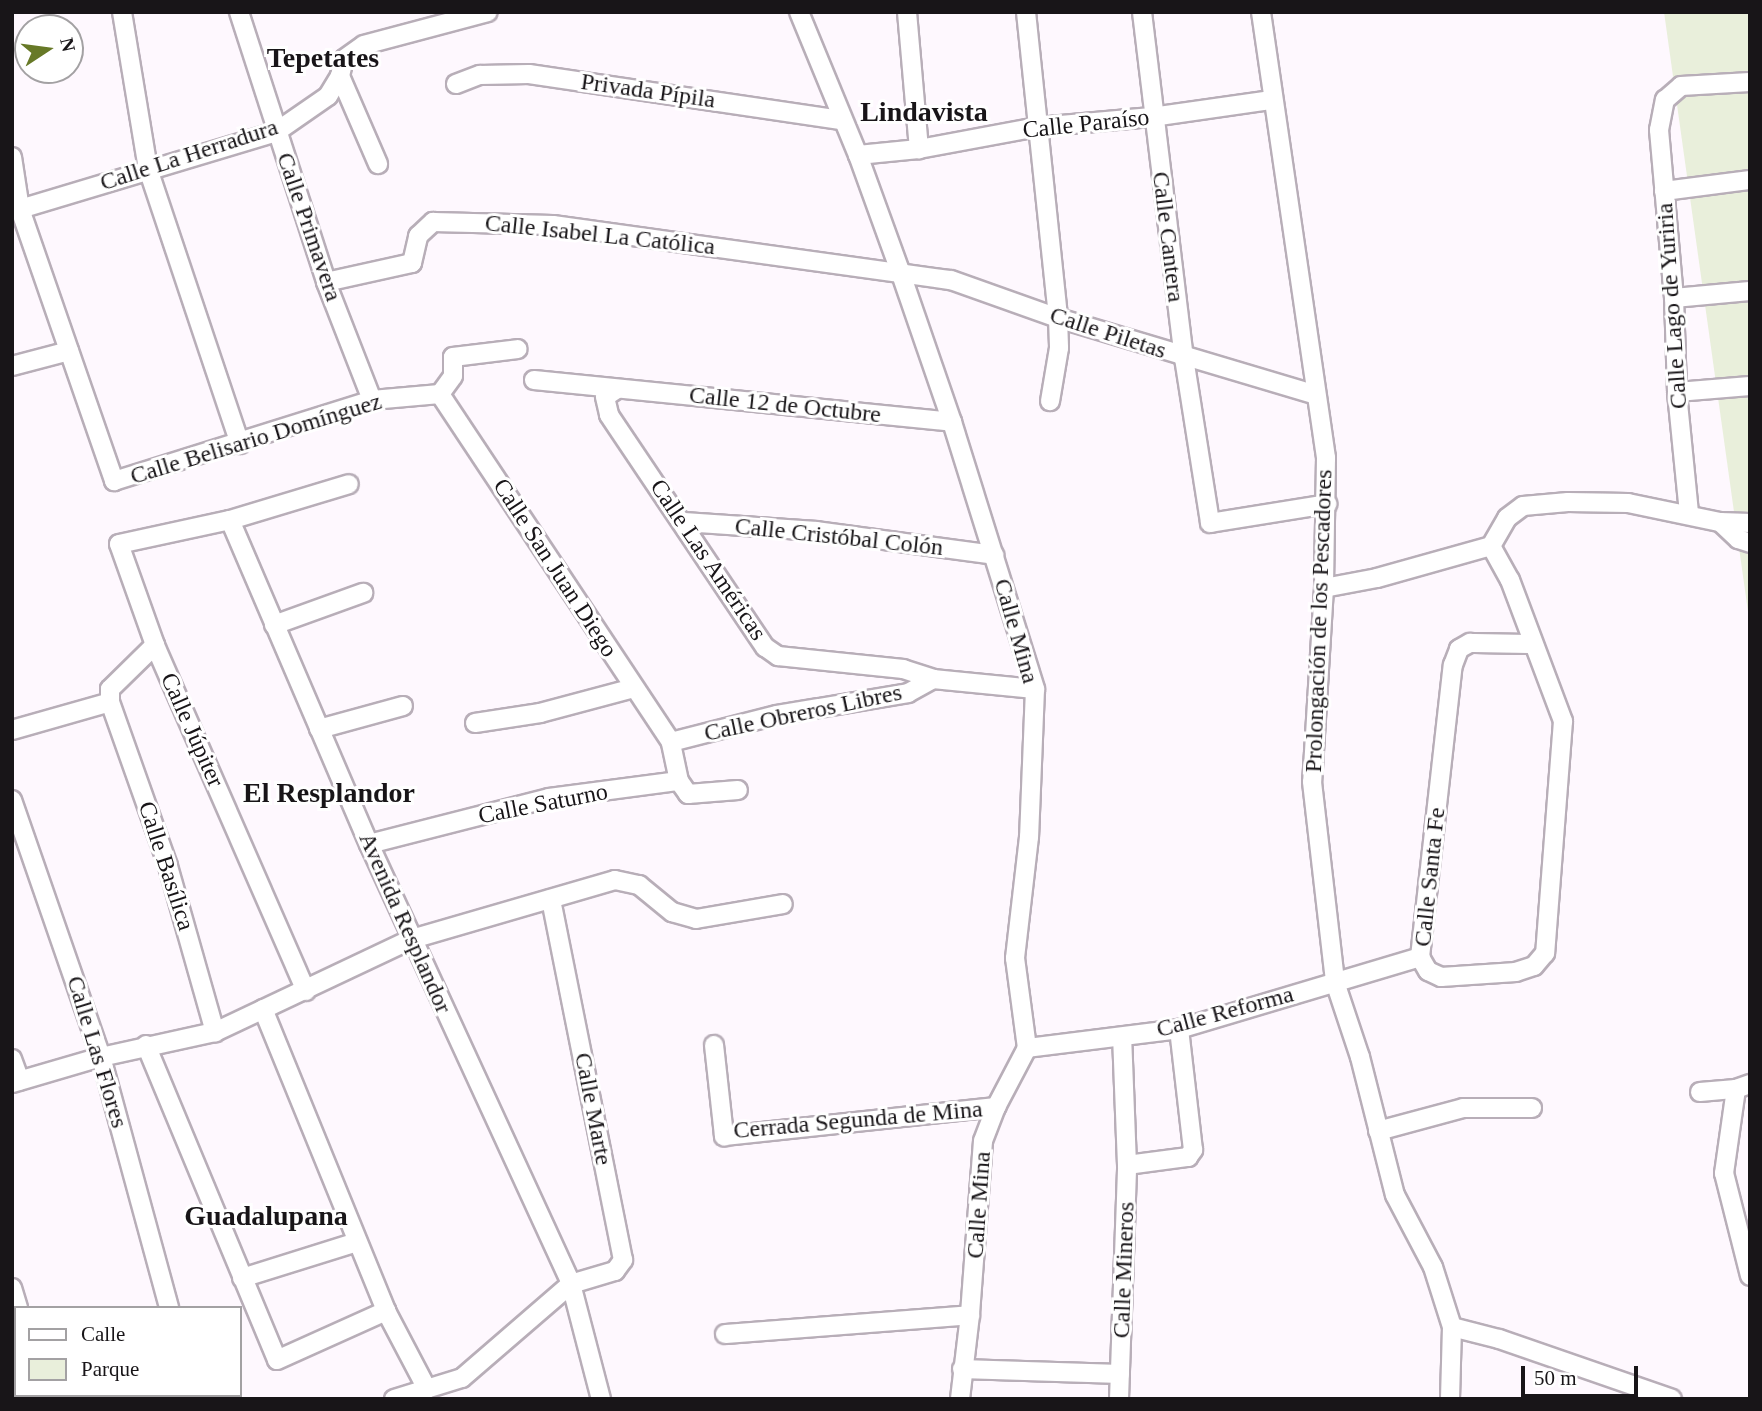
<!DOCTYPE html>
<html>
<head>
<meta charset="utf-8">
<style>
  body { margin:0 }
  #map { position:relative; width:1762px; height:1411px; overflow:hidden; background:#fef8fe; font-family:Georgia,serif }
  div>[style] { position:absolute }
  [style*='--x'] { left:calc(var(--x)*1px); top:calc(var(--y)*1px); width:calc(var(--w)*1px); rotate:calc(var(--a)*1deg) }
  .green>* { inset:0; background:#e9efdb }
  .roads { filter:drop-shadow(2px 0 #b8aeb8) drop-shadow(-2px 0 #b8aeb8) drop-shadow(0 2px #b8aeb8) drop-shadow(0 -2px #b8aeb8) }
  .minor>* { height:18px; margin:-9px; padding:0 9px; transform-origin:9px; border-radius:9px; background:#fff }
  span { translate:-50% -50%; white-space:nowrap; text-align:center; line-height:1.15; -webkit-text-stroke:6px #fff; paint-order:stroke }
  .street-label { font-size:24px; color:#181518 }
  .quarter-label { font-size:28px; color:#181518; font-weight:700 }
  .frame { position:absolute; inset:0; border:14px solid #181518; pointer-events:none }
  .legend { position:absolute; left:14px; top:1306px; width:228px; height:91px; box-sizing:border-box; background:#fff; border:2px solid #a3a1a3; margin:0; padding:9px 12px; list-style:none; font-size:21px; color:#181518 }
  .legend li { display:flex; align-items:center; gap:14px; height:35px }
  .legend b { width:35px; border:2px solid #a3a1a3 }
  .north { position:absolute; left:14px; top:14px; width:70px; height:70px; box-sizing:border-box; background:#fff; border:2px solid #a3a1a3; border-radius:50%; rotate:77deg; font-size:19px; font-weight:700; line-height:28px; text-align:center; color:#181518 }
  .north::after { content:''; display:block; margin:auto; width:24px; height:32px; background:#677927; clip-path:polygon(50% 0,100% 100%,50% 72%,0 100%) }
  .scale { position:absolute; left:1521px; top:1366px; width:117px; height:32px; box-sizing:border-box; border:4px solid #181518; border-top:0; padding-left:9px; font-size:21px; line-height:24px; white-space:nowrap; color:#181518; -webkit-text-stroke:5px #fff; paint-order:stroke }
</style>
</head>
<body>
<div id="map">
  <div class="green">
    <i style="clip-path:polygon(1664px 12px,1750px 12px,1750px 626px)"></i>
  </div>
  <div class="roads">
    <div class="minor">
      <i style="--x:122;--y:12;--w:159;--a:80.6"></i>
      <i style="--x:148;--y:169;--w:290;--a:71.5"></i>
      <i style="--x:239;--y:12;--w:284;--a:72.1"></i>
      <i style="--x:326;--y:282;--w:127;--a:68.7"></i>
      <i style="--x:799;--y:12;--w:155;--a:67.6"></i>
      <i style="--x:858;--y:155;--w:123;--a:70.1"></i>
      <i style="--x:900;--y:271;--w:160;--a:71"></i>
      <i style="--x:952;--y:422;--w:280;--a:72.7"></i>
      <i style="--x:1035;--y:689;--w:148;--a:92.3"></i>
      <i style="--x:1029;--y:837;--w:122;--a:96.6"></i>
      <i style="--x:1015;--y:958;--w:91;--a:82.4"></i>
      <i style="--x:1027;--y:1048;--w:67;--a:117.7"></i>
      <i style="--x:996;--y:1107;--w:36;--a:111"></i>
      <i style="--x:983;--y:1141;--w:174;--a:94.3"></i>
      <i style="--x:970;--y:1315;--w:85;--a:96.8"></i>
      <i style="--x:907;--y:12;--w:138;--a:85"></i>
      <i style="--x:1026;--y:12;--w:308;--a:84"></i>
      <i style="--x:1058;--y:318;--w:30;--a:88"></i>
      <i style="--x:1059;--y:348;--w:54;--a:99.6"></i>
      <i style="--x:1142;--y:12;--w:349;--a:83.1"></i>
      <i style="--x:1184;--y:358;--w:167;--a:81"></i>
      <i style="--x:1210;--y:523;--w:119;--a:-9.2"></i>
      <i style="--x:1261;--y:12;--w:451;--a:81.7"></i>
      <i style="--x:1326;--y:458;--w:130;--a:90.9"></i>
      <i style="--x:1324;--y:588;--w:194;--a:93.5"></i>
      <i style="--x:1312;--y:782;--w:201;--a:83.4"></i>
      <i style="--x:1335;--y:982;--w:79;--a:71.6"></i>
      <i style="--x:1360;--y:1057;--w:142;--a:75.8"></i>
      <i style="--x:1395;--y:1195;--w:81;--a:62.2"></i>
      <i style="--x:1433;--y:1267;--w:63;--a:72.4"></i>
      <i style="--x:1452;--y:1327;--w:72;--a:91.6"></i>
      <i style="--x:340;--y:76;--w:96;--a:66.6"></i>
      <i style="--x:456;--y:84;--w:26;--a:-21"></i>
      <i style="--x:480;--y:75;--w:49;--a:-1.2"></i>
      <i style="--x:529;--y:74;--w:315;--a:8.4"></i>
      <i style="--x:858;--y:155;--w:61;--a:-5.6"></i>
      <i style="--x:919;--y:149;--w:121;--a:-10.5"></i>
      <i style="--x:1038;--y:127;--w:114;--a:-5"></i>
      <i style="--x:1152;--y:117;--w:121;--a:-8.1"></i>
      <i style="--x:12;--y:157;--w:53;--a:81.3"></i>
      <i style="--x:20;--y:209;--w:288;--a:70.9"></i>
      <i style="--x:114;--y:481;--w:270;--a:-17.4"></i>
      <i style="--x:372;--y:400;--w:68;--a:-5"></i>
      <i style="--x:1664;--y:191;--w:87;--a:-7.3"></i>
      <i style="--x:20;--y:209;--w:267;--a:-16.7"></i>
      <i style="--x:276;--y:132;--w:63;--a:-34.7"></i>
      <i style="--x:328;--y:96;--w:23;--a:-59"></i>
      <i style="--x:340;--y:76;--w:17;--a:-77"></i>
      <i style="--x:344;--y:59;--w:24;--a:-35"></i>
      <i style="--x:364;--y:45;--w:128;--a:-14.9"></i>
      <i style="--x:326;--y:282;--w:88;--a:-12.5"></i>
      <i style="--x:412;--y:263;--w:28;--a:-77"></i>
      <i style="--x:418;--y:236;--w:21;--a:-43"></i>
      <i style="--x:433;--y:222;--w:120;--a:1.4"></i>
      <i style="--x:553;--y:225;--w:402;--a:7.9"></i>
      <i style="--x:951;--y:280;--w:114;--a:19.6"></i>
      <i style="--x:1058;--y:318;--w:269;--a:16.6"></i>
      <i style="--x:1674;--y:298;--w:76;--a:-5.3"></i>
      <i style="--x:12;--y:366;--w:59;--a:-14.7"></i>
      <i style="--x:534;--y:380;--w:420;--a:5.7"></i>
      <i style="--x:617;--y:389;--w:14;--a:146"></i>
      <i style="--x:605;--y:397;--w:18;--a:77"></i>
      <i style="--x:609;--y:415;--w:280;--a:56.1"></i>
      <i style="--x:765;--y:647;--w:16;--a:35"></i>
      <i style="--x:778;--y:656;--w:126;--a:5.9"></i>
      <i style="--x:903;--y:669;--w:32;--a:18"></i>
      <i style="--x:933;--y:679;--w:102;--a:5.6"></i>
      <i style="--x:1677;--y:392;--w:73;--a:-4.7"></i>
      <i style="--x:440;--y:394;--w:22;--a:-54"></i>
      <i style="--x:453;--y:376;--w:19;--a:-90"></i>
      <i style="--x:453;--y:357;--w:65;--a:-7"></i>
      <i style="--x:1689;--y:513;--w:122;--a:-95.7"></i>
      <i style="--x:1677;--y:392;--w:94;--a:-91.8"></i>
      <i style="--x:1674;--y:298;--w:169;--a:-95.1"></i>
      <i style="--x:1659;--y:130;--w:31;--a:-79"></i>
      <i style="--x:1665;--y:100;--w:21;--a:-41"></i>
      <i style="--x:1681;--y:86;--w:69;--a:-3.3"></i>
      <i style="--x:230;--y:520;--w:353;--a:66.8"></i>
      <i style="--x:369;--y:844;--w:484;--a:65.3"></i>
      <i style="--x:571;--y:1284;--w:119;--a:75.4"></i>
      <i style="--x:684;--y:522;--w:133;--a:3.9"></i>
      <i style="--x:817;--y:531;--w:179;--a:7.7"></i>
      <i style="--x:1720;--y:522;--w:25;--a:43"></i>
      <i style="--x:1738;--y:539;--w:13;--a:18"></i>
      <i style="--x:1491;--y:546;--w:39;--a:61"></i>
      <i style="--x:1510;--y:580;--w:151;--a:69.4"></i>
      <i style="--x:1563;--y:721;--w:233;--a:94.4"></i>
      <i style="--x:1545;--y:953;--w:17;--a:130"></i>
      <i style="--x:1534;--y:966;--w:19;--a:162"></i>
      <i style="--x:1516;--y:972;--w:75;--a:176.2"></i>
      <i style="--x:1441;--y:977;--w:14;--a:-155"></i>
      <i style="--x:1428;--y:971;--w:16;--a:-120"></i>
      <i style="--x:1420;--y:957;--w:294;--a:-83.6"></i>
      <i style="--x:1453;--y:665;--w:17;--a:-69"></i>
      <i style="--x:1459;--y:649;--w:13;--a:-29"></i>
      <i style="--x:1470;--y:643;--w:63;--a:0.9"></i>
      <i style="--x:1324;--y:588;--w:54;--a:-10.7"></i>
      <i style="--x:1377;--y:578;--w:118;--a:-15.7"></i>
      <i style="--x:1491;--y:546;--w:32;--a:-60"></i>
      <i style="--x:1507;--y:518;--w:20;--a:-37"></i>
      <i style="--x:1523;--y:506;--w:45;--a:-5.1"></i>
      <i style="--x:1568;--y:502;--w:60;--a:1"></i>
      <i style="--x:1628;--y:503;--w:94;--a:11.7"></i>
      <i style="--x:1720;--y:522;--w:30;--a:2"></i>
      <i style="--x:274;--y:625;--w:95;--a:-19.8"></i>
      <i style="--x:155;--y:645;--w:63;--a:135.6"></i>
      <i style="--x:110;--y:689;--w:13;--a:90"></i>
      <i style="--x:110;--y:702;--w:174;--a:70.5"></i>
      <i style="--x:168;--y:866;--w:173;--a:74.2"></i>
      <i style="--x:475;--y:723;--w:66;--a:-8.7"></i>
      <i style="--x:540;--y:713;--w:97;--a:-14.9"></i>
      <i style="--x:319;--y:729;--w:87;--a:-15.3"></i>
      <i style="--x:12;--y:730;--w:102;--a:-15.9"></i>
      <i style="--x:671;--y:742;--w:109;--a:-14.3"></i>
      <i style="--x:777;--y:715;--w:133;--a:-9.5"></i>
      <i style="--x:908;--y:693;--w:29;--a:-29"></i>
      <i style="--x:679;--y:781;--w:16;--a:55"></i>
      <i style="--x:688;--y:794;--w:50;--a:-4.6"></i>
      <i style="--x:12;--y:800;--w:272;--a:70.9"></i>
      <i style="--x:101;--y:1057;--w:260;--a:74.8"></i>
      <i style="--x:369;--y:844;--w:186;--a:-14.3"></i>
      <i style="--x:549;--y:798;--w:131;--a:-7.5"></i>
      <i style="--x:679;--y:781;--w:40;--a:-102"></i>
      <i style="--x:671;--y:742;--w:418;--a:-123.6"></i>
      <i style="--x:306;--y:991;--w:378;--a:-113.6"></i>
      <i style="--x:155;--y:645;--w:107;--a:-109.6"></i>
      <i style="--x:119;--y:544;--w:114;--a:-12.2"></i>
      <i style="--x:230;--y:520;--w:124;--a:-16.8"></i>
      <i style="--x:263;--y:1009;--w:326;--a:67.8"></i>
      <i style="--x:386;--y:1311;--w:88;--a:62.3"></i>
      <i style="--x:146;--y:1045;--w:341;--a:67.4"></i>
      <i style="--x:277;--y:1360;--w:120;--a:-24.2"></i>
      <i style="--x:714;--y:1045;--w:92;--a:83.7"></i>
      <i style="--x:724;--y:1136;--w:274;--a:-6.1"></i>
      <i style="--x:1027;--y:1048;--w:153;--a:-7.1"></i>
      <i style="--x:1179;--y:1029;--w:252;--a:-16.6"></i>
      <i style="--x:12;--y:1059;--w:23;--a:70"></i>
      <i style="--x:12;--y:1083;--w:93;--a:-16.3"></i>
      <i style="--x:101;--y:1057;--w:117;--a:-12.4"></i>
      <i style="--x:215;--y:1032;--w:218;--a:-25.3"></i>
      <i style="--x:412;--y:939;--w:211;--a:-16.2"></i>
      <i style="--x:615;--y:880;--w:25;--a:12"></i>
      <i style="--x:639;--y:885;--w:43;--a:39.3"></i>
      <i style="--x:672;--y:912;--w:25;--a:16"></i>
      <i style="--x:696;--y:919;--w:88;--a:-9.8"></i>
      <i style="--x:1736;--y:1089;--w:85;--a:98.1"></i>
      <i style="--x:1724;--y:1173;--w:106;--a:75.8"></i>
      <i style="--x:1700;--y:1092;--w:36;--a:-5"></i>
      <i style="--x:1736;--y:1089;--w:15;--a:-20"></i>
      <i style="--x:1378;--y:1131;--w:88;--a:-15.1"></i>
      <i style="--x:1463;--y:1108;--w:69;--a:0"></i>
      <i style="--x:1127;--y:1165;--w:62;--a:-7.5"></i>
      <i style="--x:1188;--y:1157;--w:9;--a:-54"></i>
      <i style="--x:1193;--y:1150;--w:122;--a:-96.6"></i>
      <i style="--x:242;--y:1278;--w:121;--a:-17.4"></i>
      <i style="--x:12;--y:1288;--w:21;--a:73"></i>
      <i style="--x:1452;--y:1327;--w:49;--a:14.3"></i>
      <i style="--x:1499;--y:1339;--w:183;--a:19.1"></i>
      <i style="--x:725;--y:1334;--w:246;--a:-4.4"></i>
      <i style="--x:962;--y:1369;--w:158;--a:1.8"></i>
      <i style="--x:42;--y:1395;--w:4;--a:90"></i>
      <i style="--x:190;--y:1395;--w:4;--a:76"></i>
      <i style="--x:394;--y:1399;--w:71;--a:-17.2"></i>
      <i style="--x:462;--y:1378;--w:144;--a:-40.8"></i>
      <i style="--x:571;--y:1284;--w:46;--a:-16.5"></i>
      <i style="--x:615;--y:1271;--w:14;--a:-54"></i>
      <i style="--x:623;--y:1260;--w:368;--a:-101.3"></i>
      <i style="--x:1119;--y:1399;--w:234;--a:-88"></i>
      <i style="--x:1127;--y:1165;--w:128;--a:-92.2"></i>
    </div>
  </div>
  <div class="street-label">
    <span style="left:648px;top:91px;rotate:8deg">Privada Pípila</span>
    <span style="left:1086px;top:124px;rotate:-6deg">Calle Paraíso</span>
    <span style="left:189px;top:155px;rotate:-18deg">Calle La Herradura</span>
    <span style="left:309px;top:227px;rotate:71deg">Calle Primavera</span>
    <span style="left:600px;top:235px;rotate:6deg">Calle Isabel La Católica</span>
    <span style="left:1168px;top:237px;rotate:83deg">Calle Cantera</span>
    <span style="left:1672px;top:306px;rotate:-94deg">Calle Lago de Yuriria</span>
    <span style="left:1108px;top:333px;rotate:18deg">Calle Piletas</span>
    <span style="left:785px;top:405px;rotate:6deg">Calle 12 de Octubre</span>
    <span style="left:256px;top:439px;rotate:-17deg">Calle Belisario Domínguez</span>
    <span style="left:839px;top:537px;rotate:6deg">Calle Cristóbal Colón</span>
    <span style="left:708px;top:560px;rotate:56deg">Calle Las Américas</span>
    <span style="left:555px;top:568px;rotate:57deg">Calle San Juan Diego</span>
    <span style="left:1319px;top:621px;rotate:-88deg">Prolongación de los Pescadores</span>
    <span style="left:1016px;top:631px;rotate:74deg">Calle Mina</span>
    <span style="left:803px;top:713px;rotate:-12deg">Calle Obreros Libres</span>
    <span style="left:192px;top:730px;rotate:66deg">Calle Júpiter</span>
    <span style="left:543px;top:804px;rotate:-11deg">Calle Saturno</span>
    <span style="left:166px;top:866px;rotate:72deg">Calle Basílica</span>
    <span style="left:1430px;top:877px;rotate:-84deg">Calle Santa Fe</span>
    <span style="left:405px;top:923px;rotate:66deg">Avenida Resplandor</span>
    <span style="left:1225px;top:1012px;rotate:-15deg">Calle Reforma</span>
    <span style="left:97px;top:1052px;rotate:73deg">Calle Las Flores</span>
    <span style="left:593px;top:1109px;rotate:79deg">Calle Marte</span>
    <span style="left:858px;top:1120px;rotate:-5deg">Cerrada Segunda de Mina</span>
    <span style="left:979px;top:1205px;rotate:-86deg">Calle Mina</span>
    <span style="left:1124px;top:1270px;rotate:-88deg">Calle Mineros</span>
  </div>
  <div class="quarter-label">
    <span style="left:323px;top:58px">Tepetates</span>
    <span style="left:924px;top:112px">Lindavista</span>
    <span style="left:329px;top:793px">El Resplandor</span>
    <span style="left:266px;top:1216px">Guadalupana</span>
  </div>
  <div class="frame"></div>
  <ul class="legend">
  <li><b style="height:9px;background:#fff"></b>Calle</li>
  <li><b style="height:19px;background:#e9efdb"></b>Parque</li>
  </ul>
  <div class="north">N</div>
  <div class="scale">50 m</div>
</div>
</body>
</html>
